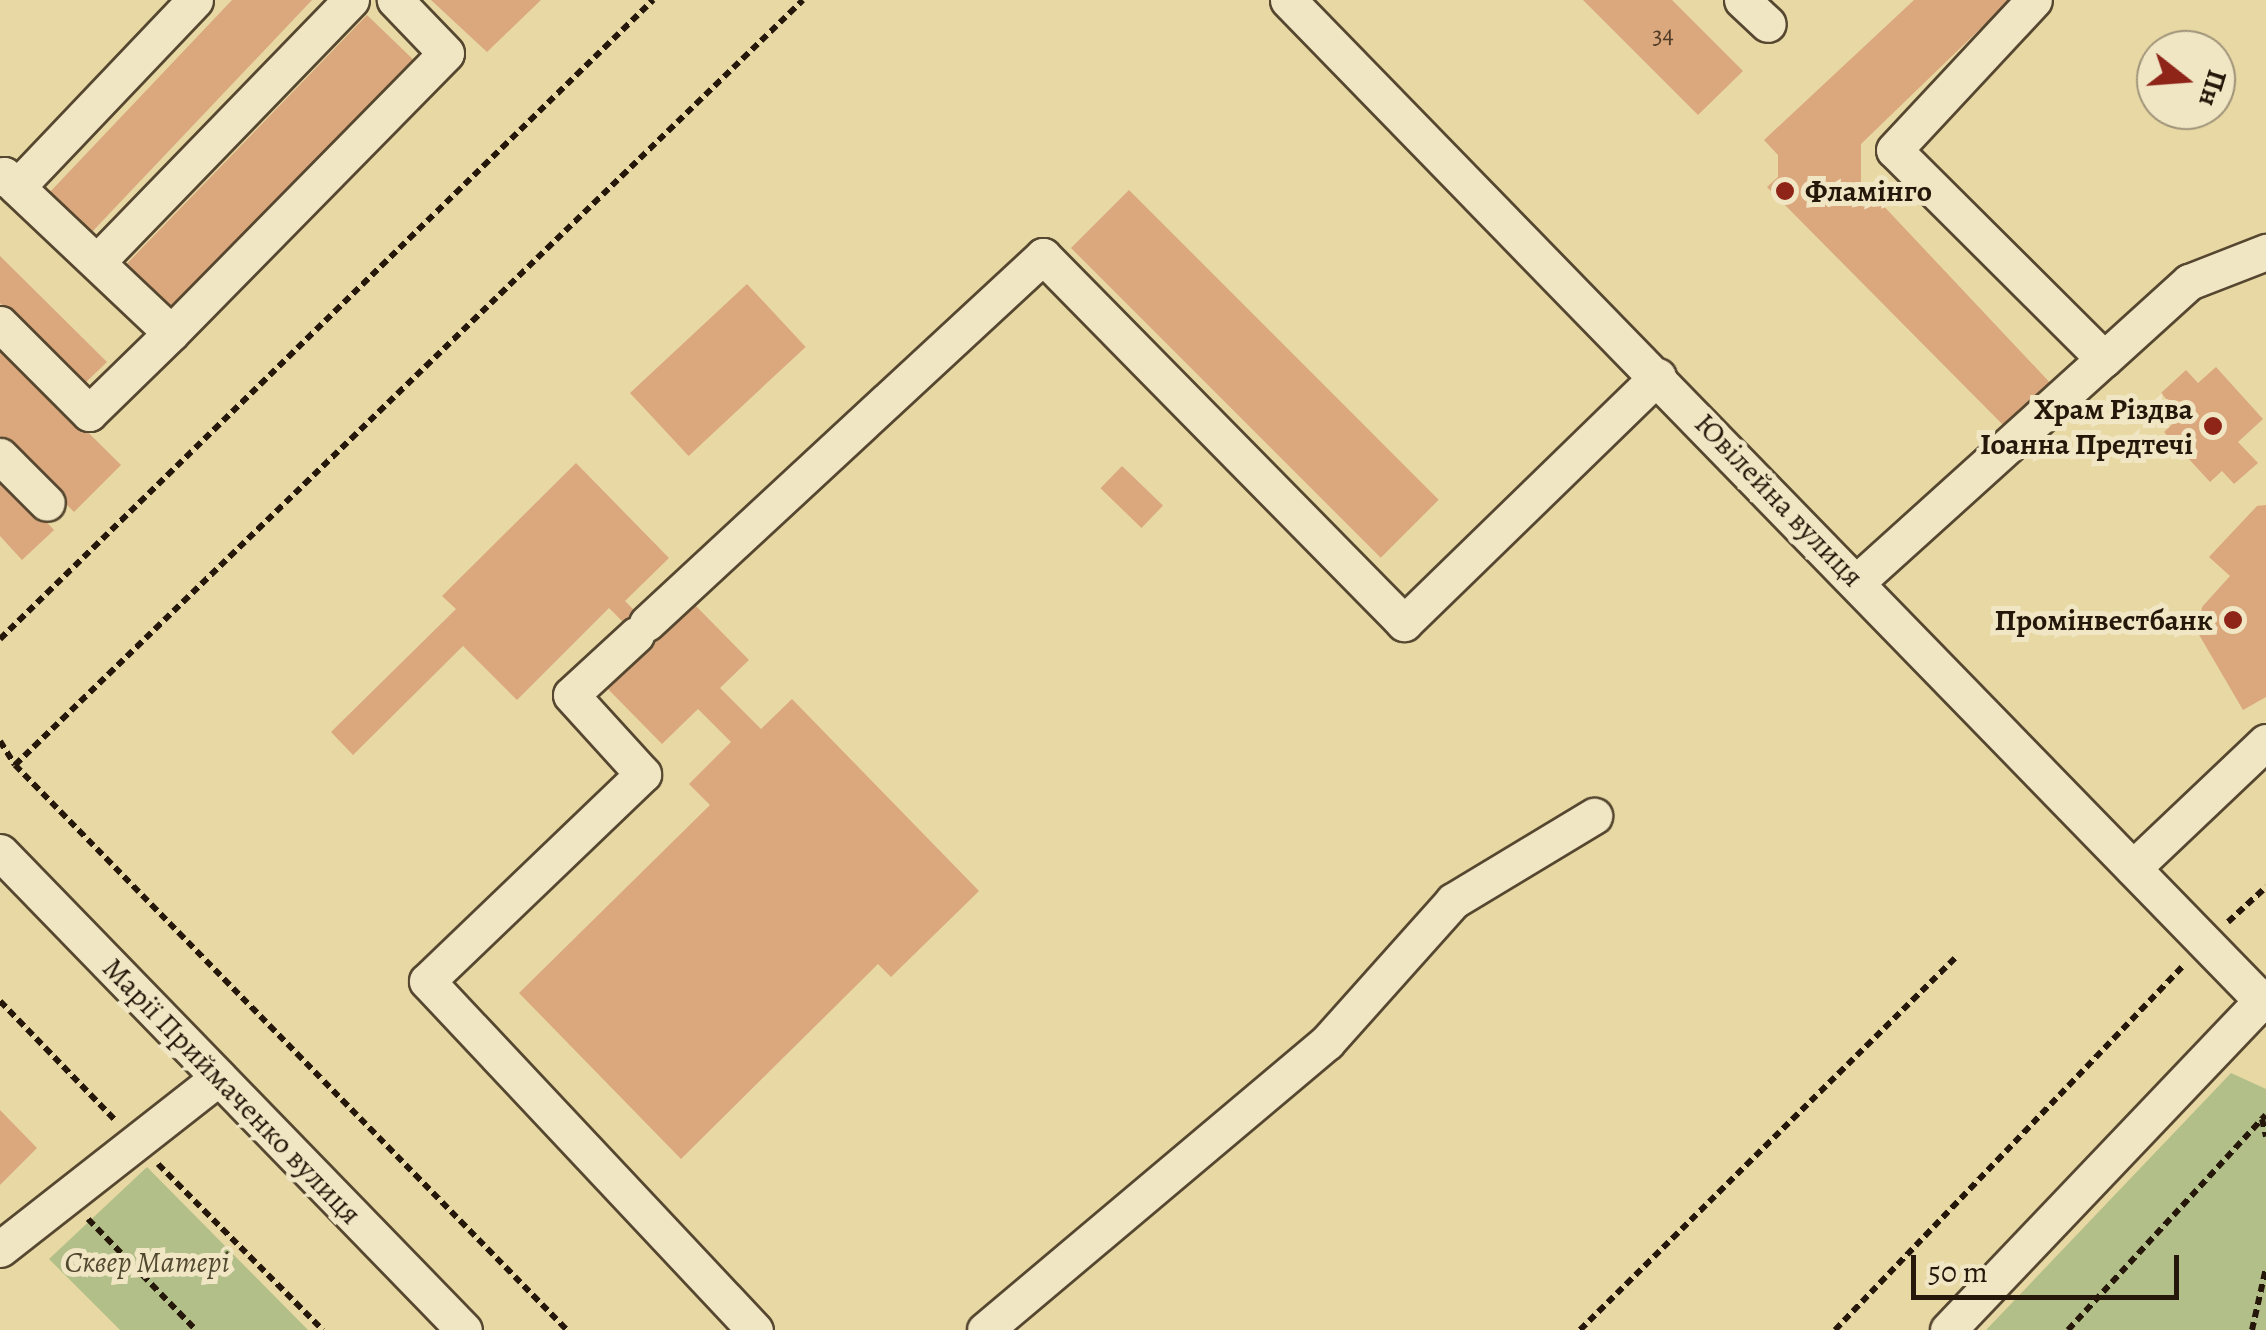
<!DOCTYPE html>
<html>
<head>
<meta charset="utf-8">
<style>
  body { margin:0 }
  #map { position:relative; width:2266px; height:1330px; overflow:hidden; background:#e8d8a4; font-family:Alegreya,serif }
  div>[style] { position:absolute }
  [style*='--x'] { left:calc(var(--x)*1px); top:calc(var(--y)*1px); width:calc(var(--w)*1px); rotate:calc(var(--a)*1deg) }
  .green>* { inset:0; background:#b3bf88 }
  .building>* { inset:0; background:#daa87c; transform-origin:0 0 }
  .path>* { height:6px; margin-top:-3px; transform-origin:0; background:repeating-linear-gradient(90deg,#251709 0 8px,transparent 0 13px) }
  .roads { filter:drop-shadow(2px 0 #564730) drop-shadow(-2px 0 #564730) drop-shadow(0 2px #564730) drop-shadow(0 -2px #564730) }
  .minor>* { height:35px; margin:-17.5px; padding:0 17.5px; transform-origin:17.5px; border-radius:17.5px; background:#f0e6c4 }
  .dots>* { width:28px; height:28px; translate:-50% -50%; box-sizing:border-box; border:5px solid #f0e6c4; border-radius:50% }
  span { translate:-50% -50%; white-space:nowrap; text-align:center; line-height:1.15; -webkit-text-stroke:10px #f0e6c4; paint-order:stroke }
  .number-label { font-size:25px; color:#523b26 }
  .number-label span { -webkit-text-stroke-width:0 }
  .poi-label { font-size:30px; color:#251709; font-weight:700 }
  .left { translate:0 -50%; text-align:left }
  .right { translate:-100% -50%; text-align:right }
  .street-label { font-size:30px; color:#251709 }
  .park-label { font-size:30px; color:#50492f; font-style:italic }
  .north { position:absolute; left:2136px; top:30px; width:100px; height:100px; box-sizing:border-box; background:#f0e6c4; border:2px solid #9f9379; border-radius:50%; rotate:107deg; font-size:28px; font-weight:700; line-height:40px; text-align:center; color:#251709 }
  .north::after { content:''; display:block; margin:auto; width:35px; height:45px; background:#8f2418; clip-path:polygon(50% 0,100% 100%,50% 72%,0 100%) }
  .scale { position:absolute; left:1911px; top:1255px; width:268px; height:45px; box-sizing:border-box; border:5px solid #251709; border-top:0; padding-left:12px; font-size:30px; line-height:35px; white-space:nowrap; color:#251709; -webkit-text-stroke:8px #f0e6c4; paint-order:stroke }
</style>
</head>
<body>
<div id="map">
  <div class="green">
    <i style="clip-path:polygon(2231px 1073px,2266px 1089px,2266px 1330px,1986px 1330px)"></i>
    <i style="clip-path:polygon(147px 1167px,308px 1330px,120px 1330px,49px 1259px)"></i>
  </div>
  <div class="building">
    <i style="clip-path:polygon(232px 0,312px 0,91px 233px,49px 193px)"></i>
    <i style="clip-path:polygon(431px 0,541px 0,487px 52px)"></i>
    <i style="clip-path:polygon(1583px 0,1672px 0,1743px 71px,1698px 115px)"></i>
    <i style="clip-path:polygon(1914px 0,2010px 0,1861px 144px,1861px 182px,2055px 388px,2010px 432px,1767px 187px,1778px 177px,1778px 155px,1764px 140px)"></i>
    <i style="left:367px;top:15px;width:66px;height:355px;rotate:44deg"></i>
    <i style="left:1129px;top:190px;width:438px;height:82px;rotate:45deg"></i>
    <i style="clip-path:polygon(0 256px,107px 362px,83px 385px,0 303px)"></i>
    <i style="left:747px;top:284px;width:86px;height:160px;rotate:47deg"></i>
    <i style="clip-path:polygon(0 345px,121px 465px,74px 512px,0 437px)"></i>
    <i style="clip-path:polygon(2216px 367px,2263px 419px,2238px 442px,2258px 463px,2234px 484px,2222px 471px,2210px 482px,2164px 432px,2181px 416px,2161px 393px,2186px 370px,2198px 383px)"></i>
    <i style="clip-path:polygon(576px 463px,669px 558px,625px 601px,661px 637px,694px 604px,749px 660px,720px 688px,761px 729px,792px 699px,979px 891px,891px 977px,878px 964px,681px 1159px,519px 993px,710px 805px,689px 784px,731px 742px,698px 709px,662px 744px,606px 687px,647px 646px,609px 608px,517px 700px,463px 646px,353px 755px,331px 732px,456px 609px,442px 596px)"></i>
    <i style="left:1122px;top:466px;width:57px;height:31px;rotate:44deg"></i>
    <i style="clip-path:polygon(0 472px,54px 530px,22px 560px,0 536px)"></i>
    <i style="clip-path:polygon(2266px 505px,2266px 697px,2243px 710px,2198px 633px,2202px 607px,2230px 576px,2209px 557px,2257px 506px)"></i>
    <i style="clip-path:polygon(0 1110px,37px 1148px,0 1185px)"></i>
  </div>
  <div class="path">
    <i style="--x:0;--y:639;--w:914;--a:-44.38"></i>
    <i style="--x:0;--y:741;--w:28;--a:58"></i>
    <i style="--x:15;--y:765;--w:790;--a:45.67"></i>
    <i style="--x:15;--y:765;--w:1098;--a:-44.15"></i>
    <i style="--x:2228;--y:922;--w:52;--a:-42.6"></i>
    <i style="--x:0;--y:1001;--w:165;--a:46"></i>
    <i style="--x:2262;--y:1119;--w:18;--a:77"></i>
    <i style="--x:158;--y:1164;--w:234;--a:45.2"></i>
    <i style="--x:88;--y:1219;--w:155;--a:45.8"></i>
    <i style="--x:1580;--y:1330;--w:531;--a:-44.77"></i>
    <i style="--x:1835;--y:1330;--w:504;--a:-46.29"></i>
    <i style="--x:2068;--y:1330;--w:292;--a:-47.4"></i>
    <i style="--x:2252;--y:1330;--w:64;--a:-77.3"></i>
  </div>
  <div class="roads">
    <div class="minor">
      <i style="--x:1288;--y:0;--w:1402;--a:45.78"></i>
      <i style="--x:1742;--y:0;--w:35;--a:43"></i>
      <i style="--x:0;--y:178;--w:5;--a:-37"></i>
      <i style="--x:4;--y:175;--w:230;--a:43.4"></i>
      <i style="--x:171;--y:333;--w:392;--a:-45.5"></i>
      <i style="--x:446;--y:53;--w:74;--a:-133.9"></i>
      <i style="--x:17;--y:187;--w:258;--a:-46.4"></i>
      <i style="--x:97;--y:262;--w:365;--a:-45.9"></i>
      <i style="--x:0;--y:324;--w:126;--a:45"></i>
      <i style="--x:89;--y:413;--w:115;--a:-44.3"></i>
      <i style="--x:2104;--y:359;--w:115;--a:-42.2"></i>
      <i style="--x:2189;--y:282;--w:83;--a:-21.3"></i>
      <i style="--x:0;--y:456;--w:66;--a:45"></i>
      <i style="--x:1858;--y:581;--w:331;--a:-42.1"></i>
      <i style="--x:2104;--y:359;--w:296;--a:-135.1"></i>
      <i style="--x:1894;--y:150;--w:205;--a:-47"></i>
      <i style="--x:647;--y:623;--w:540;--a:-42.82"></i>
      <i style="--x:1043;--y:256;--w:515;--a:45.47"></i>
      <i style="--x:1404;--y:623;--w:354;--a:-44.2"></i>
      <i style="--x:636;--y:635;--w:88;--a:137.3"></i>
      <i style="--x:571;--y:695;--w:107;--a:47.7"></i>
      <i style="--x:643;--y:774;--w:299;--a:136.2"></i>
      <i style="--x:427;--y:981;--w:479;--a:46.8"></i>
      <i style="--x:0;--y:852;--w:666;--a:45.85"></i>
      <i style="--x:2133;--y:868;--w:183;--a:-43.5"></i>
      <i style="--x:0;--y:1249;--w:278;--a:-38.1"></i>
      <i style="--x:985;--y:1330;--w:447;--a:-40.1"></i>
      <i style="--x:1327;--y:1042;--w:189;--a:-48.2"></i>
      <i style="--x:1453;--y:901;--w:165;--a:-31.1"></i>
      <i style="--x:1948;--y:1330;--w:461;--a:-46.4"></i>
    </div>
  </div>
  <div class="dots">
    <i style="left:1785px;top:191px;background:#8f2418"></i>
    <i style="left:2213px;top:426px;background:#8f2418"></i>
    <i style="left:2233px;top:620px;background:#8f2418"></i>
  </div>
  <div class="number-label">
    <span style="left:1663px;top:35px">34</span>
  </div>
  <div class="poi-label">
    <span class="left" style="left:1805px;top:191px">Фламінго</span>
    <span class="right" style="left:2193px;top:426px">Храм Різдва<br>Іоанна Предтечі</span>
    <span class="right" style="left:2213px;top:620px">Промінвестбанк</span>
  </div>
  <div class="street-label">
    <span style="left:1779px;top:500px;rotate:46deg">Ювілейна вулиця</span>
    <span style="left:232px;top:1091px;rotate:46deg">Марії Приймаченко вулиця</span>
  </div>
  <div class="park-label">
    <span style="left:147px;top:1262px">Сквер Матері</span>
  </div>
  <div class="north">Пн</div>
  <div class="scale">50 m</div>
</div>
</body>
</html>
